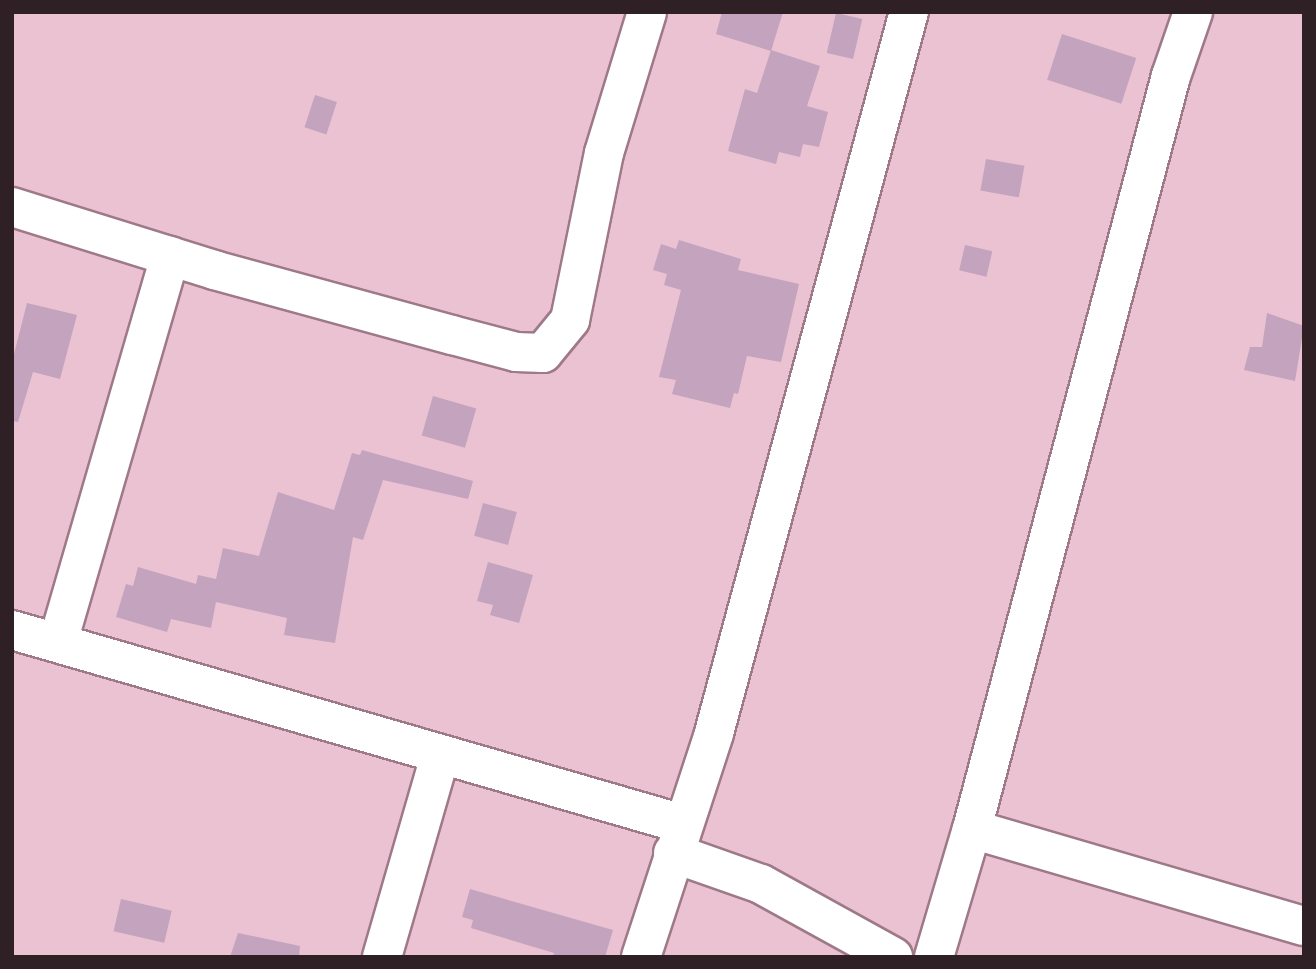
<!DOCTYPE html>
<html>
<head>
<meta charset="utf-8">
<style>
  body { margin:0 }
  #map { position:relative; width:1316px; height:969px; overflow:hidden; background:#ebc2d2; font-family:Arial,sans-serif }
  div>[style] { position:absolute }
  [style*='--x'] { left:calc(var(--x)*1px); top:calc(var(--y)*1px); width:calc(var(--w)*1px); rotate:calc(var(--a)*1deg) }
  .building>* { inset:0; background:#c3a3bd; transform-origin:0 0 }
  .roads { filter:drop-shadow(2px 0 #9e7988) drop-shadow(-2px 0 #9e7988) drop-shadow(0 2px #9e7988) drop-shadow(0 -2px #9e7988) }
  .minor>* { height:38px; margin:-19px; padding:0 19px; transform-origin:19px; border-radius:19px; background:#fff }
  span { translate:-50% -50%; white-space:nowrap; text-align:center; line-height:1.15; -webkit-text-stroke:7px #fee9f1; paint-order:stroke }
  .frame { position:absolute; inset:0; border:14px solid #2f2026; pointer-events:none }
</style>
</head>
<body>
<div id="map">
  <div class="building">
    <i style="clip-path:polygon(722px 12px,783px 12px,771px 51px,716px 34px)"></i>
    <i style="left:836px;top:13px;width:27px;height:41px;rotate:13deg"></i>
    <i style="left:1062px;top:34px;width:78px;height:48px;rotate:18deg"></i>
    <i style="clip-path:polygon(771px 50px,820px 66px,807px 106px,828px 112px,819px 147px,803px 144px,800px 157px,779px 152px,776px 164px,728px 151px,745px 89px,757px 93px)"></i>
    <i style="left:315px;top:95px;width:23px;height:34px;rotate:18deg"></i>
    <i style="left:986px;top:159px;width:39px;height:32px;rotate:10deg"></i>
    <i style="clip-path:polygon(679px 240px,741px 259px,738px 270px,799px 284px,781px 362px,747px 356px,738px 394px,734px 393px,730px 408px,672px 394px,676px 380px,659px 377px,681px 290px,664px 285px,667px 274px,653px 270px,661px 244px,676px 249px)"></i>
    <i style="left:965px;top:245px;width:28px;height:26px;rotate:13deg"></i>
    <i style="clip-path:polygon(27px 303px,77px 315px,60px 379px,33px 372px,18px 422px,12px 421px,12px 362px)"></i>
    <i style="clip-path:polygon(1267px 313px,1304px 326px,1295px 381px,1244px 370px,1250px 347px,1262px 347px)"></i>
    <i style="left:433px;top:396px;width:45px;height:41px;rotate:16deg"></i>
    <i style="clip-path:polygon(362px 450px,473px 481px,468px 499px,383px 480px,363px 540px,353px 537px,335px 643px,284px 635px,287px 618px,216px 602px,211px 628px,171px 619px,167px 632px,116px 617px,126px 584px,133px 586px,138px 567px,196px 584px,198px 575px,216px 579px,223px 548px,259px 556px,278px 492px,334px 510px,352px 453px,360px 455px)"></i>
    <i style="left:483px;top:503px;width:35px;height:34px;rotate:15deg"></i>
    <i style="clip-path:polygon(488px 562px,533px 575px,519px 623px,490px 615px,493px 605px,477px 601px)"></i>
    <i style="clip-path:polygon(470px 889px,613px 930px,605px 957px,553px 957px,554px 953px,471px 928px,473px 920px,462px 917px)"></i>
    <i style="left:121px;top:899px;width:52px;height:33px;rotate:13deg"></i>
    <i style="clip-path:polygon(238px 933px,300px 946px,299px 957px,230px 957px)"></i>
  </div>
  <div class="roads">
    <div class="minor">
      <i style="--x:12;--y:207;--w:212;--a:17.3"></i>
      <i style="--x:214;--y:270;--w:247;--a:15.3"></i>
      <i style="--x:452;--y:335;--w:66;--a:14.9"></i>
      <i style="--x:516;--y:352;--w:27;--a:2"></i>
      <i style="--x:543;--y:353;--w:43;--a:-50.7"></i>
      <i style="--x:570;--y:320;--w:170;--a:-78.5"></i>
      <i style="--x:604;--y:153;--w:147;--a:-73"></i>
      <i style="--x:12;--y:630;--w:698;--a:16.13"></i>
      <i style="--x:58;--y:642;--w:402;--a:-73.8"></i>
      <i style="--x:972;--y:829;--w:346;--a:16.3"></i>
      <i style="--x:673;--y:853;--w:93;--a:19.4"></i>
      <i style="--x:761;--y:884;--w:151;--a:28.9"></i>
      <i style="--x:382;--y:957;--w:209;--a:-73.9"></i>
      <i style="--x:641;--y:957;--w:236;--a:-71.9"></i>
      <i style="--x:714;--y:733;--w:747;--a:-74.87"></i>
      <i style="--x:934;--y:957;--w:134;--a:-73.5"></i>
      <i style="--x:972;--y:829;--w:779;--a:-75.2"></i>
      <i style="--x:1171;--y:76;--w:68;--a:-71"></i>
    </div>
  </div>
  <div class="frame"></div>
</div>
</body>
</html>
